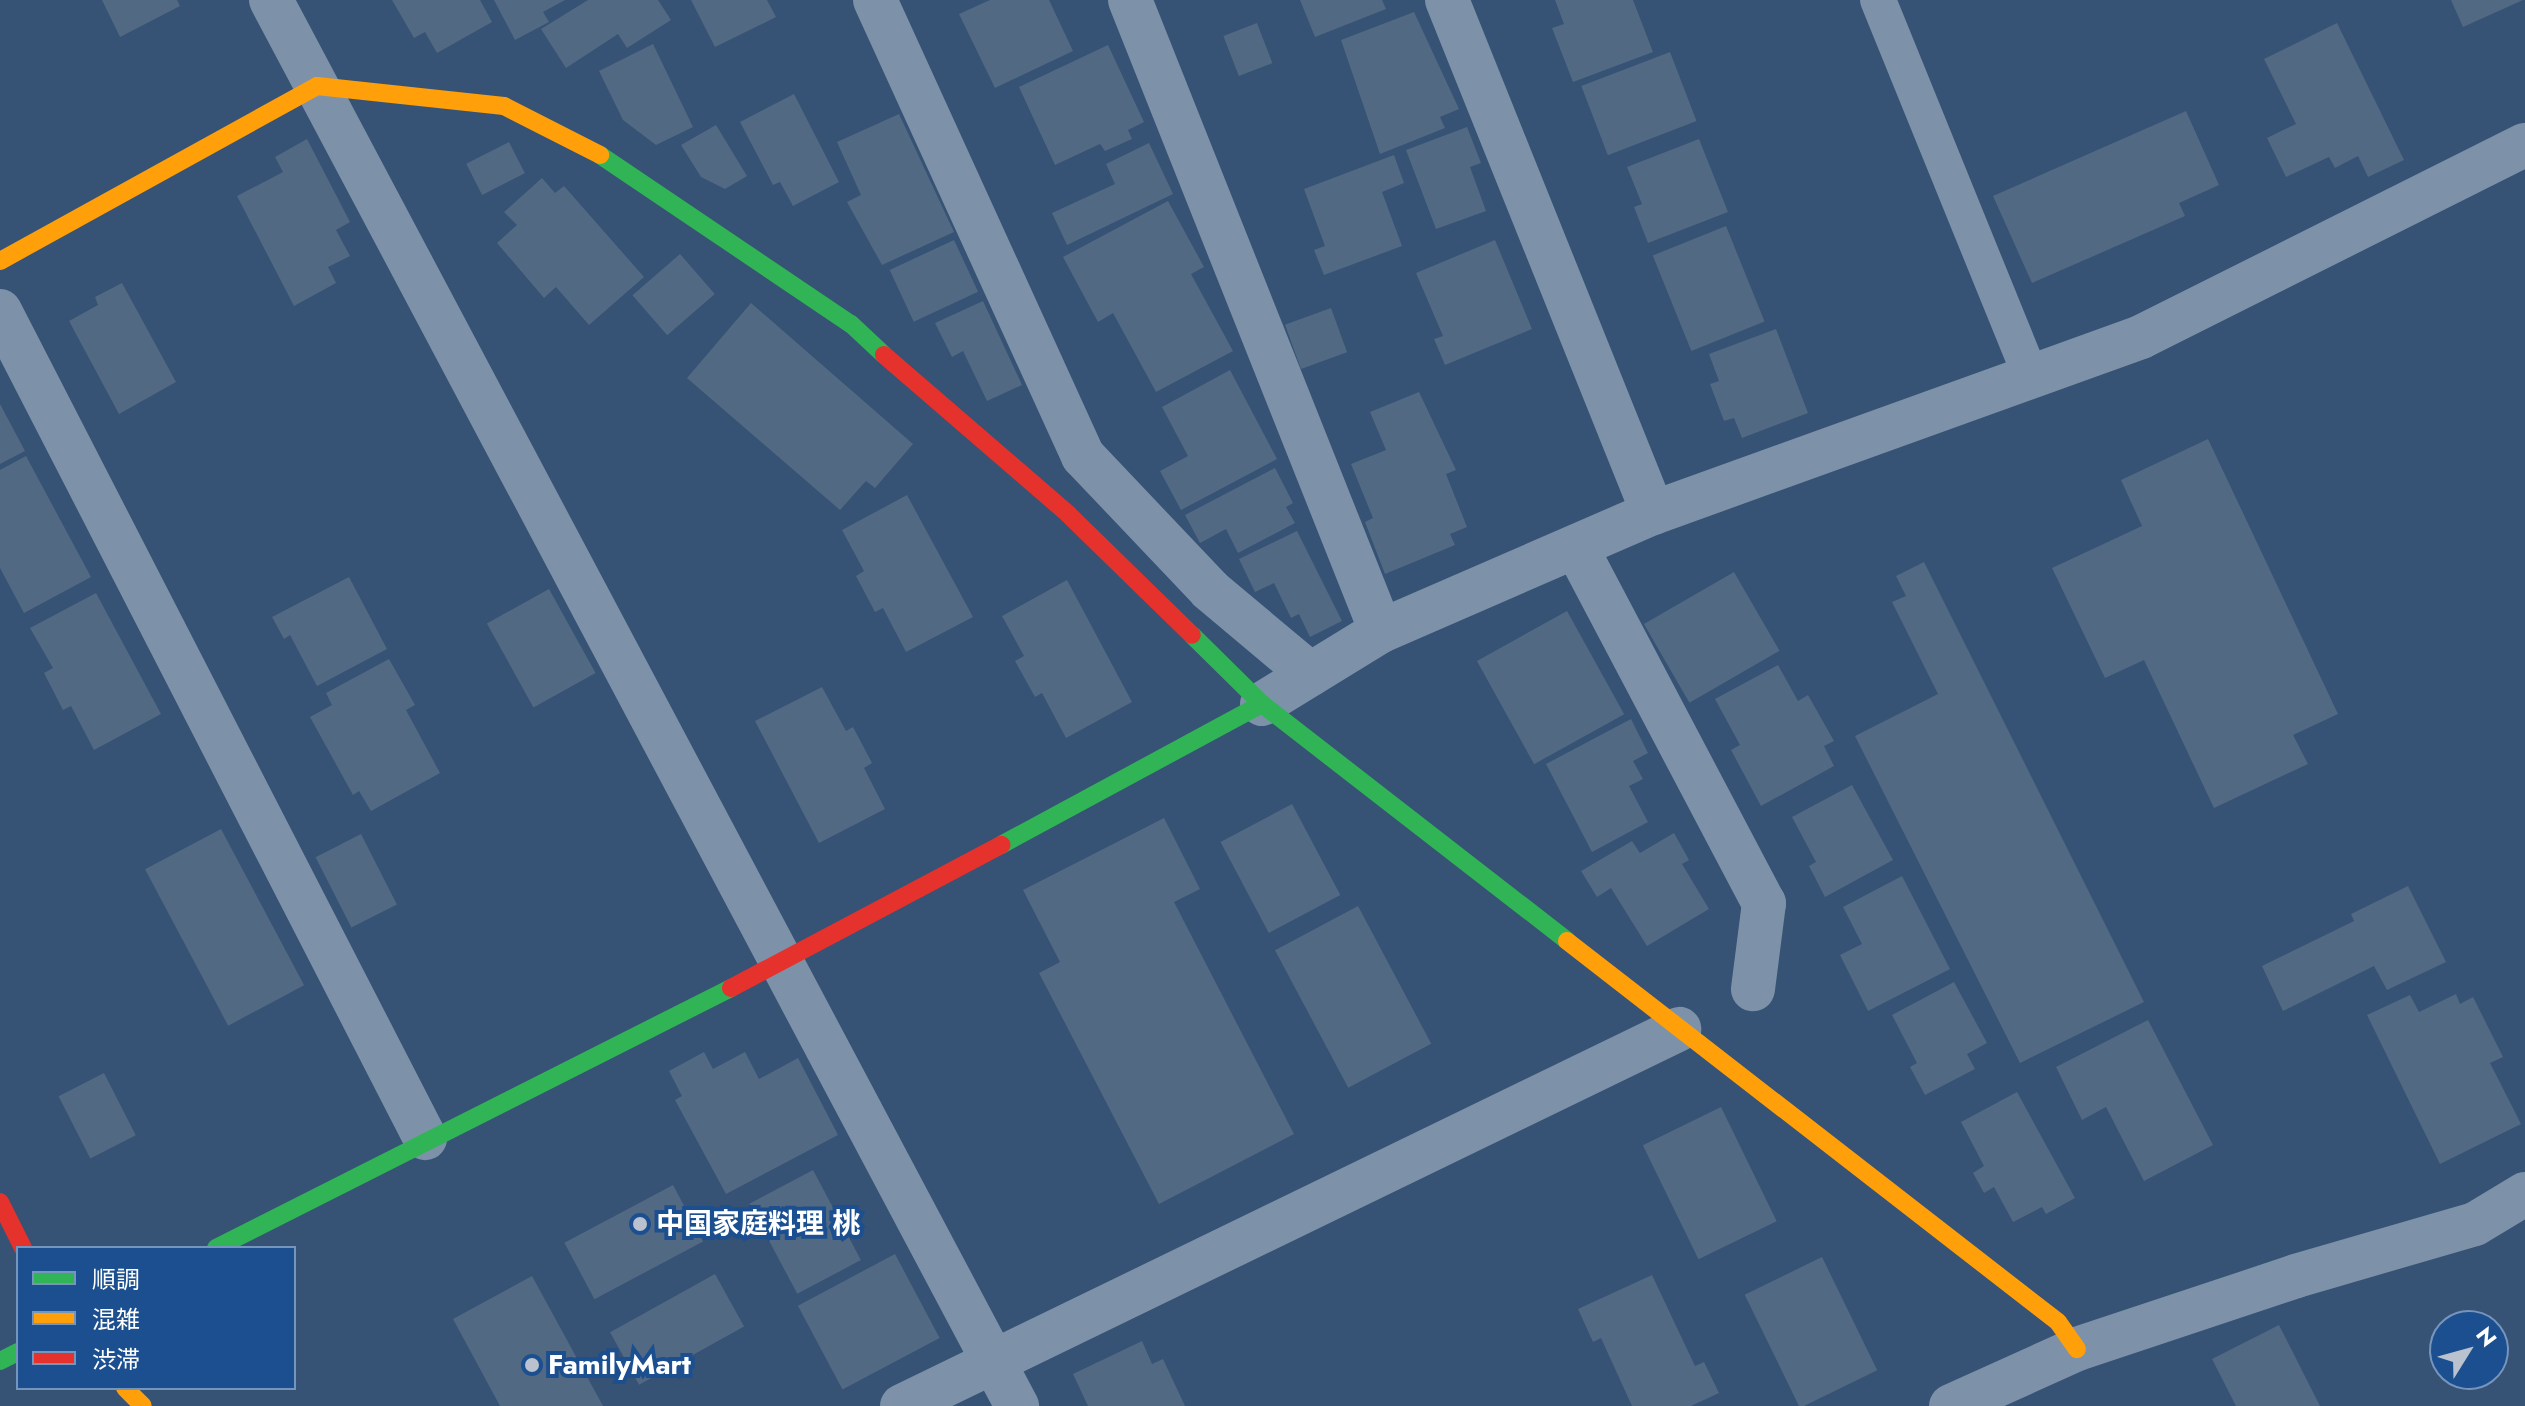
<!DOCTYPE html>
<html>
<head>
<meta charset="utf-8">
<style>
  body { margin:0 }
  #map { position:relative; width:2525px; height:1406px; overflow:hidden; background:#365274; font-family:Jost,"Noto Sans JP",sans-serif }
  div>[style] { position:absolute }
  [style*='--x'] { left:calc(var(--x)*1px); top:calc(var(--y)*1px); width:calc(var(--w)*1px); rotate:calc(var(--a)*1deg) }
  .building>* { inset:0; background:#526984; transform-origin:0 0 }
  .lane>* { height:36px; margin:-18px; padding:0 18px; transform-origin:18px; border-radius:18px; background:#7d92a8 }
  .street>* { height:44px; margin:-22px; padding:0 22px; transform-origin:22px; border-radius:22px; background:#7d92a8 }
  .fast>* { height:18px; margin:-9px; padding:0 9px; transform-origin:9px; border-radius:9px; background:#30b455 }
  .slow>* { height:18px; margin:-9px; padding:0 9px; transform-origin:9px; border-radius:9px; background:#ff9f0a }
  .jam>* { height:18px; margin:-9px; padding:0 9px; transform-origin:9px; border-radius:9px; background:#e5322d }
  .dots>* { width:22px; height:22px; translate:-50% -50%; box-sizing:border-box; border:4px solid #1b4f8f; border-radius:50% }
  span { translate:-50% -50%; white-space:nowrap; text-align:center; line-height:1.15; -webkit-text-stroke:8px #1b4f8f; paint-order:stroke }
  .poi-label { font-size:28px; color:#fff; font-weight:700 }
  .left { translate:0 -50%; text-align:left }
  .legend { position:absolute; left:16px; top:1246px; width:280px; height:144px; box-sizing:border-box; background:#1b4f8f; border:2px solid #7695bc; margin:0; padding:10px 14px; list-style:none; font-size:24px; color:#fff }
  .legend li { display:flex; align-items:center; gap:16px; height:40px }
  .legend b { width:40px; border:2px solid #7695bc }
  .north { position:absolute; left:2429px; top:1310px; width:80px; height:80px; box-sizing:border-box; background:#1b4f8f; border:2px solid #7695bc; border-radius:50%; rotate:53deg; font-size:22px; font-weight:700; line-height:32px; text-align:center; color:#fff }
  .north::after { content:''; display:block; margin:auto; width:28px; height:36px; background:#b9c2ce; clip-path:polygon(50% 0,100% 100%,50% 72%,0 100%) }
</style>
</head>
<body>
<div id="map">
  <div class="building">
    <i style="clip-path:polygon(102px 0,177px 0,180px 6px,120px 37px)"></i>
    <i style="clip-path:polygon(392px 0,480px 0,492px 22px,437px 53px,425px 32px,414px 38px)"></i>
    <i style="clip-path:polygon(494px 0,565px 0,543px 12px,549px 22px,515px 40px)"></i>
    <i style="clip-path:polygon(588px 0,658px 0,671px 20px,627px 48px,618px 34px,566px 68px,541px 29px)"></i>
    <i style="clip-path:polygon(691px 0,767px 0,776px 17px,715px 47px)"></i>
    <i style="clip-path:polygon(990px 0,1049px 0,1073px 51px,995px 88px,959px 14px)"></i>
    <i style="clip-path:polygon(1300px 0,1382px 0,1386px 9px,1315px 37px)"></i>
    <i style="clip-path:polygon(1555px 0,1633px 0,1653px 52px,1573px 82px,1552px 28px,1564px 24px)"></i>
    <i style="clip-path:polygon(2451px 0,2523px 0,2463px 27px)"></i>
    <i style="clip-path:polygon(1414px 12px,1459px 109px,1440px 117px,1445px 128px,1380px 154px,1341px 40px)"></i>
    <i style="left:1257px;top:23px;width:43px;height:36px;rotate:69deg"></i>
    <i style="clip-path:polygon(2337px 23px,2404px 160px,2368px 177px,2358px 156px,2335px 168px,2329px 157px,2286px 177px,2267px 138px,2296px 124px,2264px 59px)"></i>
    <i style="clip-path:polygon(653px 44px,693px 127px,656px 145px,623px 120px,599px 71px)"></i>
    <i style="clip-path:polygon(1108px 45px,1144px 122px,1128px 130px,1132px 139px,1105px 151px,1100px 144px,1055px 165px,1019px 87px)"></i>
    <i style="left:1670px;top:52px;width:74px;height:95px;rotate:69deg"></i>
    <i style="clip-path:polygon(794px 94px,839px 182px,793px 206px,780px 182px,773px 185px,740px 122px)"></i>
    <i style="clip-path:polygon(2186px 111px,2219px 185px,2179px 203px,2185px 216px,2032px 283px,1993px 196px)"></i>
    <i style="clip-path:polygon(899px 114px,954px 232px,882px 265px,847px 202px,861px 195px,837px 142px)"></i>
    <i style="clip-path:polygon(716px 125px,747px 176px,725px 189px,701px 177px,681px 145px)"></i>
    <i style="clip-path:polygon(1467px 127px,1481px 163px,1470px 167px,1486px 211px,1436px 229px,1406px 150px)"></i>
    <i style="clip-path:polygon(307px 139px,350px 222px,336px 230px,350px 256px,328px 267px,336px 283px,294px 306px,237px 196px,283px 172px,275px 157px)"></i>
    <i style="clip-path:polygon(1699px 139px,1728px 212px,1648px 243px,1634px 207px,1642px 204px,1627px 167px)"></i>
    <i style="left:509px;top:142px;width:35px;height:48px;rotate:63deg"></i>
    <i style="clip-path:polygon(1149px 143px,1173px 194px,1067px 245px,1052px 213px,1115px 184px,1106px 164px)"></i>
    <i style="clip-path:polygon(1394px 155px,1404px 183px,1382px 192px,1402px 246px,1324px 275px,1314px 250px,1325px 246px,1304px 189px)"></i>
    <i style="clip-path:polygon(542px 178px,555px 193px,564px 186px,644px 277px,589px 325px,556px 287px,544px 298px,497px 243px,517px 225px,504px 212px)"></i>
    <i style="clip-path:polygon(1168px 201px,1204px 267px,1191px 274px,1233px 351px,1156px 392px,1113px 313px,1098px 322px,1063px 257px)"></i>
    <i style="left:1726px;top:226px;width:103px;height:79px;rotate:68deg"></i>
    <i style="left:954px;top:240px;width:57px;height:71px;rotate:65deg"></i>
    <i style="clip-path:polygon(1495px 240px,1532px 329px,1445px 365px,1434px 339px,1443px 336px,1416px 273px)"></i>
    <i style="left:680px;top:254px;width:53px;height:63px;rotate:49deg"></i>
    <i style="clip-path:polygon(122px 283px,176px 382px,119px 414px,69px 321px,98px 305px,95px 297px)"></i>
    <i style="clip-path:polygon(983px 301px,1022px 385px,987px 401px,963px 351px,952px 357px,935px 323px)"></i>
    <i style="clip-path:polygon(751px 303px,913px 444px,875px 488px,866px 481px,840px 510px,687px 378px)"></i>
    <i style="left:1331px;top:308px;width:47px;height:49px;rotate:70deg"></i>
    <i style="clip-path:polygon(1776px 329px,1808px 413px,1742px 438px,1734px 418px,1724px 421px,1710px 384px,1719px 381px,1709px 354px)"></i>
    <i style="clip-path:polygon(1230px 370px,1277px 459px,1181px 510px,1160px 471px,1188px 456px,1162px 407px)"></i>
    <i style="clip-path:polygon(1419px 392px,1456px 470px,1446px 474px,1467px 527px,1450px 534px,1455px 545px,1385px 574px,1365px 522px,1373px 518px,1351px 464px,1386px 450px,1370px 412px)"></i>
    <i style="clip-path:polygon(0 404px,25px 451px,0 464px)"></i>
    <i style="clip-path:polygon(2208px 439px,2338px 714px,2293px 735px,2308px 764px,2214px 808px,2144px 660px,2105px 678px,2052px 568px,2142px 526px,2121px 480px)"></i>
    <i style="clip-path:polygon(26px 456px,91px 577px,24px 613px,0 568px,0 470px)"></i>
    <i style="clip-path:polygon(1275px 468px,1293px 503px,1286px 507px,1295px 523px,1238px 553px,1226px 529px,1200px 543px,1185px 515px)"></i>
    <i style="clip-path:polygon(907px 495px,973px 617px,906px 652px,883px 608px,875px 612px,856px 576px,864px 571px,842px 530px)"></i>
    <i style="clip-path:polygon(1297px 531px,1342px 621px,1310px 637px,1299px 614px,1291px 618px,1274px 583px,1255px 592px,1239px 559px)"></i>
    <i style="clip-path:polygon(1924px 562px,2144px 1002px,2020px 1063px,1855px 736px,1938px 694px,1892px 602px,1906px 596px,1896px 576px)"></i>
    <i style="left:1734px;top:572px;width:91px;height:104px;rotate:60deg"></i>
    <i style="clip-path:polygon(349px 577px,387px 649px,317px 686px,290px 635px,284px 639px,272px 617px)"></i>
    <i style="clip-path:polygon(1067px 580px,1132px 702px,1066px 738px,1042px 693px,1035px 697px,1015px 661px,1024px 656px,1002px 616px)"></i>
    <i style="left:549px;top:589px;width:96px;height:71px;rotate:61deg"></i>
    <i style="clip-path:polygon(96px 593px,161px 714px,94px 750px,71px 706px,63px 710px,44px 673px,53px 668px,30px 628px)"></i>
    <i style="left:1567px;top:611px;width:118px;height:103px;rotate:61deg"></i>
    <i style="clip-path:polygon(389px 659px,415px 705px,406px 710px,440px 773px,371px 811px,359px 791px,353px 795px,310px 717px,332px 705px,326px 693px)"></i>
    <i style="clip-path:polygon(1778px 665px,1798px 701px,1808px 695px,1834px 741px,1824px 746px,1834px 766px,1761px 806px,1731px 750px,1740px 745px,1715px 699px)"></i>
    <i style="clip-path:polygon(822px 687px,846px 731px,853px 727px,872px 763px,864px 768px,885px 809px,819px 843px,755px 721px)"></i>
    <i style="clip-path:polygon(1631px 719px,1648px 753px,1633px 761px,1643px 779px,1629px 786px,1648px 822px,1592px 852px,1546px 764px)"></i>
    <i style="clip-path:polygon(1852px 785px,1893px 860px,1825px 897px,1809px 866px,1816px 862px,1792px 817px)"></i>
    <i style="left:1292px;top:804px;width:103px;height:81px;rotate:62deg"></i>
    <i style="clip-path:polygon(1164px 818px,1200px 889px,1174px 902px,1294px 1134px,1159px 1204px,1039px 973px,1060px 962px,1023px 890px)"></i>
    <i style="left:221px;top:829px;width:177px;height:86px;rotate:62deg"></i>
    <i style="clip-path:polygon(1674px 833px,1689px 860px,1682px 864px,1709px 909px,1647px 946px,1611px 888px,1597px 897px,1581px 871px,1632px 841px,1640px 853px)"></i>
    <i style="left:361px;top:834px;width:79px;height:51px;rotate:63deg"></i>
    <i style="clip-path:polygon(1902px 876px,1950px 969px,1868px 1011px,1840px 955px,1862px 944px,1843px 907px)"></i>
    <i style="clip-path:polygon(2408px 886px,2446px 962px,2387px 990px,2374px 966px,2283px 1011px,2262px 966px,2354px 921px,2351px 914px)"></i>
    <i style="left:1358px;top:906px;width:156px;height:94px;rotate:62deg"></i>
    <i style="clip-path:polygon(1954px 982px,1987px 1043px,1967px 1054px,1975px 1069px,1925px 1095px,1910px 1067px,1917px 1063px,1892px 1015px)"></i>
    <i style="clip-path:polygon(2456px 994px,2460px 1004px,2473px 997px,2503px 1057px,2490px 1063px,2521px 1124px,2440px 1164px,2367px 1015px,2410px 995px,2419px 1012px)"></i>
    <i style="clip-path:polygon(2148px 1020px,2213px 1145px,2144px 1181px,2106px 1107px,2082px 1120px,2056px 1067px)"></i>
    <i style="clip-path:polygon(704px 1052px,713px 1069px,745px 1052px,759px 1079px,798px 1058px,838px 1135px,726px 1194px,675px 1100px,682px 1096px,669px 1071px)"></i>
    <i style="left:104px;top:1073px;width:70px;height:51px;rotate:63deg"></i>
    <i style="clip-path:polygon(2017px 1092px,2075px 1198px,2046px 1214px,2042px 1207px,2013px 1222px,1994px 1187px,1984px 1193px,1973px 1173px,1984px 1166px,1961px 1122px)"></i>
    <i style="left:1721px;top:1107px;width:127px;height:87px;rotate:64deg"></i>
    <i style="left:813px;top:1170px;width:102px;height:72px;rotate:62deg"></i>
    <i style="left:673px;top:1185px;width:64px;height:123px;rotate:62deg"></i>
    <i style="left:895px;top:1254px;width:95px;height:110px;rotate:62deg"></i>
    <i style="left:1822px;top:1257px;width:126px;height:86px;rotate:64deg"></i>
    <i style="left:715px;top:1274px;width:60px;height:120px;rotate:61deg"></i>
    <i style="clip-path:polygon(1652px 1275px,1695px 1366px,1704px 1362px,1719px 1393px,1691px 1406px,1632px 1406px,1601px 1338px,1593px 1342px,1578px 1309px)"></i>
    <i style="clip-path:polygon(532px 1276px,603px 1406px,500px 1406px,453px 1319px)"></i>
    <i style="clip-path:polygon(2279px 1325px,2320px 1406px,2236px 1406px,2212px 1359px)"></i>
    <i style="clip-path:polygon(1142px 1341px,1152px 1364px,1163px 1359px,1185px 1406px,1088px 1406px,1073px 1374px)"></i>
  </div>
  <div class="lane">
    <i style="--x:1878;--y:0;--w:407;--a:67.9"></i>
  </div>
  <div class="street">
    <i style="--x:271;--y:0;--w:1592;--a:62.05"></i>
    <i style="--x:875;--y:0;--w:501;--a:65.48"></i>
    <i style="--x:1083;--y:456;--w:185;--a:46.5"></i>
    <i style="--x:1210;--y:590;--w:131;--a:40"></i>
    <i style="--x:1130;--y:0;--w:679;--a:68.31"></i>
    <i style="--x:1447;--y:0;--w:553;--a:68.12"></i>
    <i style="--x:0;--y:311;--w:930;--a:62.8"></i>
    <i style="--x:1576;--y:547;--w:403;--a:62.2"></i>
    <i style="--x:1764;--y:903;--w:87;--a:97.3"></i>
    <i style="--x:1262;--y:704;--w:140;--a:-31.5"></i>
    <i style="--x:1381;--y:631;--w:296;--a:-23.5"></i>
    <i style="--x:1653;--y:513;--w:519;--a:-19.83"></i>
    <i style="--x:2141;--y:337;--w:429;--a:-26.6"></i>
    <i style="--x:902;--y:1406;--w:864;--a:-25.88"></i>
    <i style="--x:1951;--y:1406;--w:138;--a:-24.3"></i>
    <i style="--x:2077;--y:1349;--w:231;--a:-18.4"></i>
    <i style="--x:2296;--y:1276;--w:186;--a:-16.2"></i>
    <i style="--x:2475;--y:1224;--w:58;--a:-31"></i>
  </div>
  <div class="fast">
    <i style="--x:600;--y:155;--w:303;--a:34"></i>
    <i style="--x:851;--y:324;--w:45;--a:43.2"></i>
    <i style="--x:1192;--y:635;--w:98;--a:44.6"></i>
    <i style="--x:1262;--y:704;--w:386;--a:37.8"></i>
    <i style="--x:1001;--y:845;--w:297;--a:-28.4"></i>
    <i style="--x:216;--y:1248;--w:577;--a:-26.79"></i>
    <i style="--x:0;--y:1361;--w:20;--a:-27"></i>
  </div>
  <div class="slow">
    <i style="--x:0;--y:261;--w:362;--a:-28.9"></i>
    <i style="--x:317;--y:86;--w:188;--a:6.1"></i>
    <i style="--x:504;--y:106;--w:108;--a:27"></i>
    <i style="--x:1567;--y:941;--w:621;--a:37.81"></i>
    <i style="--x:2058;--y:1322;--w:33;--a:55"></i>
    <i style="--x:125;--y:1388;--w:25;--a:45"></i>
  </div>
  <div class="jam">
    <i style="--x:884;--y:355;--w:243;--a:40.8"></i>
    <i style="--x:1068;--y:514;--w:173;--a:44.3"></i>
    <i style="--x:731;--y:988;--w:306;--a:-27.9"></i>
    <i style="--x:0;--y:1202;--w:51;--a:63.4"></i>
  </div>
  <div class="dots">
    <i style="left:640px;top:1224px;background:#b9c2ce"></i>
    <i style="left:532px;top:1365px;background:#b9c2ce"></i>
  </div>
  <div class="poi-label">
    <span class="left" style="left:656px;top:1224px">中国家庭料理 桃</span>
    <span class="left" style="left:548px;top:1365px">FamilyMart</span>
  </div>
  <ul class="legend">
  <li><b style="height:10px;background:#30b455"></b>順調</li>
  <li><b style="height:10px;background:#ff9f0a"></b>混雑</li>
  <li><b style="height:10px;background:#e5322d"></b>渋滞</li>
  </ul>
  <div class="north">N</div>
</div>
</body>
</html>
